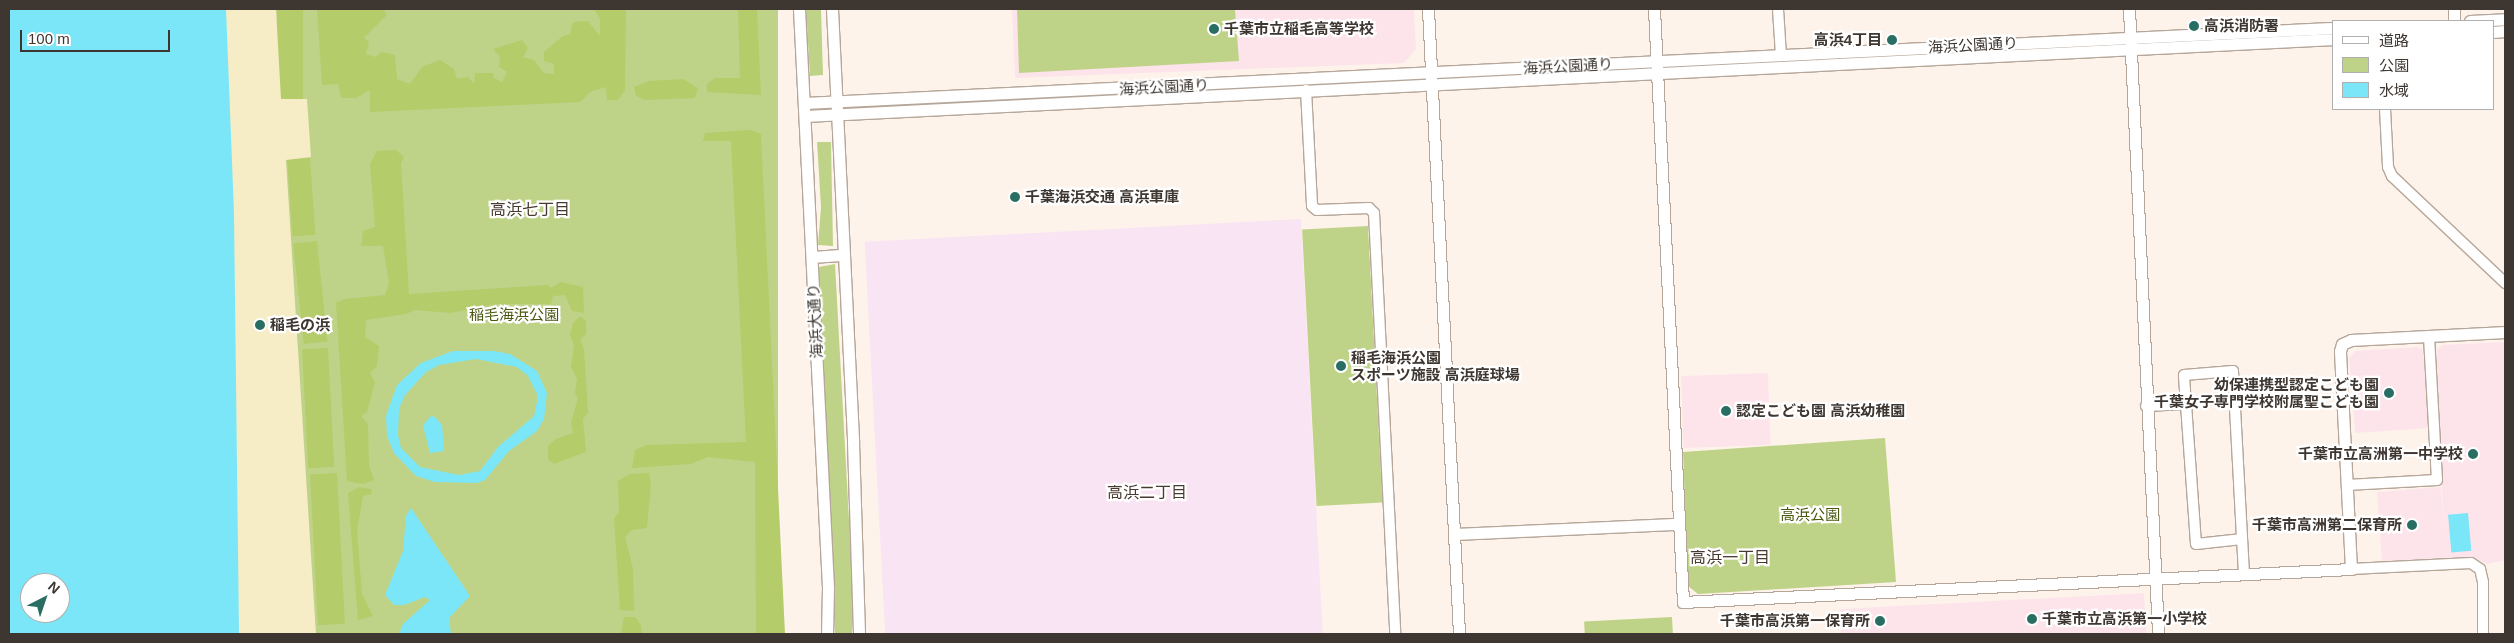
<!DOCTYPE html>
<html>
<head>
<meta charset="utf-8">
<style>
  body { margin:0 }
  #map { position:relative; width:2514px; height:643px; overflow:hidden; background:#fef3eb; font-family:Helvetica,"Noto Sans JP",sans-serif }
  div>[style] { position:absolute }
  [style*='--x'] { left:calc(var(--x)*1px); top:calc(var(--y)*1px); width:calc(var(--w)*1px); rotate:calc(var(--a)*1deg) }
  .commercial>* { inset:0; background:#f9e4f3; transform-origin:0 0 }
  .education>* { inset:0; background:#fde4eb; transform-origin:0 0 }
  .green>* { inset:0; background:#bfd388; transform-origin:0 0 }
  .forest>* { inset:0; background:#b4cc6a; transform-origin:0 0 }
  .sand>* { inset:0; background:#f6ecc6 }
  .water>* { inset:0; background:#7be6f7; transform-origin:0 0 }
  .roads { filter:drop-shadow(1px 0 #b6a699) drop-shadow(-1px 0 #b6a699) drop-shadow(0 1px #b6a699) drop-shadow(0 -1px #b6a699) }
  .minor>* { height:10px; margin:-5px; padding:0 5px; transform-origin:5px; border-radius:5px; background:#fff }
  .tertiary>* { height:11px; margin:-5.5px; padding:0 5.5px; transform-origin:5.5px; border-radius:5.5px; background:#fff }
  .dots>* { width:14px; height:14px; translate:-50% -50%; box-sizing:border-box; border:2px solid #fff; border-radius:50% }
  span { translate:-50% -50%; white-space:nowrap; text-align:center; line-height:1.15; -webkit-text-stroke:4.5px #fff; paint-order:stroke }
  .poi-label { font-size:15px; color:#3d3631; font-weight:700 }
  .left { translate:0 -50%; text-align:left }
  .right { translate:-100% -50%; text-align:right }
  .street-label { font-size:15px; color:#3d3631 }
  .park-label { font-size:15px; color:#4a5810 }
  .neighbourhood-label { font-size:16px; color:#483a30 }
  .frame { position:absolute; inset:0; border:10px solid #3d3631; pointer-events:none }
  .legend { position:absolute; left:2332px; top:20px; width:162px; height:90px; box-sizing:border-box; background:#fff; border:1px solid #b1afad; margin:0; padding:6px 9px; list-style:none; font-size:15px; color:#3d3631 }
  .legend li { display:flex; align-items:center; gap:10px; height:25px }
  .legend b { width:25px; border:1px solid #b1afad }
  .north { position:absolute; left:20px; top:573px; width:50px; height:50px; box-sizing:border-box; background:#fff; border:1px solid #b1afad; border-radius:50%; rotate:41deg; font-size:14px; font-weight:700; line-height:20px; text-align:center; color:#3d3631 }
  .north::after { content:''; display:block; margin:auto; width:18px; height:22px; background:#296e62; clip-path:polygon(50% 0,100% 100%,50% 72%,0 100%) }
  .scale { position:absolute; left:20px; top:30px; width:150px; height:22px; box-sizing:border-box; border:2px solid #3d3631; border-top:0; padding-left:6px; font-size:15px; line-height:18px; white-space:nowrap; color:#3d3631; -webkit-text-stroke:4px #fff; paint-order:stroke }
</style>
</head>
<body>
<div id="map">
  <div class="commercial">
    <i style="left:1301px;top:219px;width:415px;height:437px;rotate:87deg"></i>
  </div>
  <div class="education">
    <i style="clip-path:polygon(1012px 9px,1414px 9px,1416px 49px,1404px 63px,1015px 78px)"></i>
    <i style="clip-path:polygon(2505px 342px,2505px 560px,2487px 564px,2474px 557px,2382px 563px,2377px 492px,2441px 487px,2444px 530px,2435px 351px,2443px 345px)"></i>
    <i style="clip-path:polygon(2418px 347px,2424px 351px,2430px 428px,2355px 433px,2349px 358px,2356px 351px)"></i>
    <i style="left:1768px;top:373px;width:72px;height:87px;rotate:88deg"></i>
    <i style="clip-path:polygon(2144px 593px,2146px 634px,1841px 634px,1840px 609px)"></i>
  </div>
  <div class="green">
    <i style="left:224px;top:9px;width:554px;height:625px"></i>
    <i style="clip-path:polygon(806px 9px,821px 9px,823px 75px,810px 76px)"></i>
    <i style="clip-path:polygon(1017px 9px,1235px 9px,1239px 61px,1019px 73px)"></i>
    <i style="clip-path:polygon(817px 142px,831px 142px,833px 246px,818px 245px,821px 207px)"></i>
    <i style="left:1368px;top:226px;width:277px;height:66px;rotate:87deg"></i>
    <i style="clip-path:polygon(835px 264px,852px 575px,852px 634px,835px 634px,819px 267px)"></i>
    <i style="clip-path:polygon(1885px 438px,1896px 582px,1698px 594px,1688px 586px,1683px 452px)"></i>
    <i style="left:1672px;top:617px;width:17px;height:88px;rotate:87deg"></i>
  </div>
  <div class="forest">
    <i style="left:277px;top:9px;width:26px;height:90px"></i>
    <i style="clip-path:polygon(317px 9px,383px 9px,387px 15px,364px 38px,369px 42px,366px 54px,376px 57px,381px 52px,395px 55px,397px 79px,410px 84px,422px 67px,440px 60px,454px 69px,457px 79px,468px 77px,474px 84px,475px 73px,493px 73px,494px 78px,502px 82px,507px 72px,499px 67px,500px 57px,493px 49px,522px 40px,528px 48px,523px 57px,534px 60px,544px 73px,554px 74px,554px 64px,544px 61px,544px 52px,563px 36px,570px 34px,573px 22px,588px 21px,600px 36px,600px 19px,594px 9px,626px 9px,625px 90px,618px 100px,607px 100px,606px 87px,590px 92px,580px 102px,370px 112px,370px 90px,356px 98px,341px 98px,338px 84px,322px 85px)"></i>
    <i style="clip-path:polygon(738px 9px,757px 9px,761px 95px,707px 92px,707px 84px,715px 78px,740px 78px)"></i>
    <i style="clip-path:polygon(683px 79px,698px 88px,695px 98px,645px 100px,636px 96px,634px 87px,649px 81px)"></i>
    <i style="clip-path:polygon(751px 130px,761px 134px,785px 634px,756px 634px,755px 462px,708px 457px,691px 464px,632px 468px,635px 450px,647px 445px,746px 442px,731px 141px,703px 141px,705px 133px)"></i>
    <i style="clip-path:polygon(396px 150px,404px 157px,401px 163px,409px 294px,548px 285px,551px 288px,561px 282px,583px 287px,584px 313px,572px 311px,565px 295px,553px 296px,551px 304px,495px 304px,451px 313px,415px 310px,406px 314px,366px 320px,365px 337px,379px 346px,377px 366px,370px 373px,375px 382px,367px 412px,361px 416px,368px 424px,369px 465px,374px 480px,363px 484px,347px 481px,336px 303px,344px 299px,385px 295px,389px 283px,383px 246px,361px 246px,363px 231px,375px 227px,370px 164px,377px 151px)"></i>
    <i style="left:310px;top:158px;width:77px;height:23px;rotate:86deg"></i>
    <i style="left:317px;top:241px;width:101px;height:24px;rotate:84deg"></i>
    <i style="clip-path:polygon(580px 316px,586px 321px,586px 334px,580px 340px,584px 349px,588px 413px,583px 419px,586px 452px,554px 464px,548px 459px,548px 446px,556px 439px,573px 433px,571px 423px,578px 398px,575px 393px,577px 379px,571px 367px,574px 345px,570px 335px,573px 323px)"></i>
    <i style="left:328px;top:348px;width:119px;height:26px;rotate:87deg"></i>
    <i style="left:337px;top:473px;width:151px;height:27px;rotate:87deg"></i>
    <i style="clip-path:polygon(649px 473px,651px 484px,647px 528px,632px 530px,625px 537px,633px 569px,634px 611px,620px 610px,614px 519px,619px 512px,618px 481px,630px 474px)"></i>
    <i style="clip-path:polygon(359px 487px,371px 489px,372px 494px,363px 496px,357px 531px,362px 594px,373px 616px,358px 620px,348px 493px)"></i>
    <i style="clip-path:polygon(624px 617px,635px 617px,641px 625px,642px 634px,621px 634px)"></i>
  </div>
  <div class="sand">
    <i style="clip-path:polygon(215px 9px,276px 9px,281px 99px,307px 99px,311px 157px,286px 160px,316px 634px,234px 634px)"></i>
  </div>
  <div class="water">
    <i style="clip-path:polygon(evenodd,9px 9px,226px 9px,234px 213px,239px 634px,9px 634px,9px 9px,30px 583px,60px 583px,60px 613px,30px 613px,30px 583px)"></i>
    <i style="clip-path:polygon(evenodd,453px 351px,493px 351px,510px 354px,537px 371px,547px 393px,544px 419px,537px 431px,509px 451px,485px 480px,477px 483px,435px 482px,416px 476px,394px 453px,387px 436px,386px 416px,397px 385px,421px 363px,453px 351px,476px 359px,517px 367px,528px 376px,538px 396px,534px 416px,498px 447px,480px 471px,459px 475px,420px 467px,401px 448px,398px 435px,399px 409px,405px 395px,426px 372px,439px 365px,476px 359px)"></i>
    <i style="clip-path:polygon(431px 416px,435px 417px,442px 425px,444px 451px,430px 453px,423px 425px)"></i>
    <i style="clip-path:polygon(411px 508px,470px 596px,449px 618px,451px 634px,399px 634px,403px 624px,430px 600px,425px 597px,404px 605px,394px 605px,385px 595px,403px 551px,406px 516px)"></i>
    <i style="left:2468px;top:513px;width:38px;height:20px;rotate:85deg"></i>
  </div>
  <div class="roads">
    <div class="minor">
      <i style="--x:1778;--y:9;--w:46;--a:86.3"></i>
      <i style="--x:1306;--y:90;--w:116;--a:87"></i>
      <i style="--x:1312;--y:206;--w:6;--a:39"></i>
      <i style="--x:1317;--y:210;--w:52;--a:-2.2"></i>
      <i style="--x:1369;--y:208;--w:7;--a:45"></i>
      <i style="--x:1374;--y:213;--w:422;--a:87.1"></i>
      <i style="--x:2385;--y:109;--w:58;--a:87"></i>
      <i style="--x:2388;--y:167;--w:10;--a:66"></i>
      <i style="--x:2392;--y:176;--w:156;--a:43.4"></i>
      <i style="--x:2146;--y:406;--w:40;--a:-2.9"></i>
      <i style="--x:2347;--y:485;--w:90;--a:-3.2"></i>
      <i style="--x:2437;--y:480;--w:144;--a:-93.2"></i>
      <i style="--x:2242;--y:539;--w:46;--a:173.8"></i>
      <i style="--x:2196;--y:544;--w:169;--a:-94.1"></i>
      <i style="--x:2184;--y:375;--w:49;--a:-4.7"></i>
      <i style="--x:2233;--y:371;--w:203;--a:86.9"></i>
      <i style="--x:2351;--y:569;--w:120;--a:-2.9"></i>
      <i style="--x:2471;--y:563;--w:11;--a:34"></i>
      <i style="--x:2480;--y:569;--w:13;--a:77"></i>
      <i style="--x:2483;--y:582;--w:52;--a:90"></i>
    </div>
    <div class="tertiary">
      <i style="--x:799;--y:9;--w:580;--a:87.13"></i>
      <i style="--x:828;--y:588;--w:46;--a:91.2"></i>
      <i style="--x:832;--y:9;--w:434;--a:87.2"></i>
      <i style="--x:853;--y:442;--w:192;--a:88.2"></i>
      <i style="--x:1428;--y:9;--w:626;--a:87.16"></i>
      <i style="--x:1654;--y:9;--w:594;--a:87.2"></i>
      <i style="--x:1683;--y:602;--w:669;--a:-2.83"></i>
      <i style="--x:2351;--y:569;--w:218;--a:-92.9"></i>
      <i style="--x:2340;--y:351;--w:7;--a:-74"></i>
      <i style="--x:2342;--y:344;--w:10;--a:-24"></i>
      <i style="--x:2351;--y:340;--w:154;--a:-3"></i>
      <i style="--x:2129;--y:9;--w:626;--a:87.34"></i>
      <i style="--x:2454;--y:9;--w:12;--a:90"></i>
      <i style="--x:2470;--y:21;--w:35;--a:-3"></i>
      <i style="--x:2493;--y:32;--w:12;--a:-5"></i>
      <i style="--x:804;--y:103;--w:1531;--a:-2.81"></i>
      <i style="--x:805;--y:116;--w:1530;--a:-2.88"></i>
      <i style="--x:812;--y:257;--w:32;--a:-4"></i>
      <i style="--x:1455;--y:534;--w:224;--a:-2.6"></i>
    </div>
  </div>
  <div class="dots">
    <i style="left:2194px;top:26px;background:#296e62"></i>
    <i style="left:1214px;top:29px;background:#296e62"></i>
    <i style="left:1892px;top:40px;background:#296e62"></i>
    <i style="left:1015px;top:197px;background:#296e62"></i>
    <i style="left:260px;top:325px;background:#296e62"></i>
    <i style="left:1341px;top:366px;background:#296e62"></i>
    <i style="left:2389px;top:393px;background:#296e62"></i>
    <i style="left:1726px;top:411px;background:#296e62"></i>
    <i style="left:2473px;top:454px;background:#296e62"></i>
    <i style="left:2412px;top:525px;background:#296e62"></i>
    <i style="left:2032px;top:619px;background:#296e62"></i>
    <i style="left:1880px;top:621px;background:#296e62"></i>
  </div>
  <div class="poi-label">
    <span class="left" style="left:2204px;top:26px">高浜消防署</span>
    <span class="left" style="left:1224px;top:29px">千葉市立稲毛高等学校</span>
    <span class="right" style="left:1882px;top:40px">高浜4丁目</span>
    <span class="left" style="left:1025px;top:197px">千葉海浜交通 高浜車庫</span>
    <span class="left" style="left:270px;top:325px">稲毛の浜</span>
    <span class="left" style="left:1351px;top:366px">稲毛海浜公園<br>スポーツ施設 高浜庭球場</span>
    <span class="right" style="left:2379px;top:393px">幼保連携型認定こども園<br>千葉女子専門学校附属聖こども園</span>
    <span class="left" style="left:1736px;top:411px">認定こども園 高浜幼稚園</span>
    <span class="right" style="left:2463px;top:454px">千葉市立高洲第一中学校</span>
    <span class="right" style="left:2402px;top:525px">千葉市高洲第二保育所</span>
    <span class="left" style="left:2042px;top:619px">千葉市立高浜第一小学校</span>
    <span class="right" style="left:1870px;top:621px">千葉市高浜第一保育所</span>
  </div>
  <div class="street-label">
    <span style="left:1973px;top:45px;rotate:-3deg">海浜公園通り</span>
    <span style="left:1568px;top:66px;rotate:-3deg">海浜公園通り</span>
    <span style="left:1164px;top:87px;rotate:-3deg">海浜公園通り</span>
    <span style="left:815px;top:321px;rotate:-93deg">海浜大通り</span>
  </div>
  <div class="park-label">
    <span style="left:514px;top:315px">稲毛海浜公園</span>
    <span style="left:1810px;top:515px">高浜公園</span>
  </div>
  <div class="neighbourhood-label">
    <span style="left:530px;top:210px">高浜七丁目</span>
    <span style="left:1147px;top:493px">高浜二丁目</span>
    <span style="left:1730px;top:558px">高浜一丁目</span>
  </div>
  <div class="frame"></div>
  <ul class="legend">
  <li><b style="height:6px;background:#fff"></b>道路</li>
  <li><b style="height:14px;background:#bfd388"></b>公園</li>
  <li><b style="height:14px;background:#7be6f7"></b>水域</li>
  </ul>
  <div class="north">N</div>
  <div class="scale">100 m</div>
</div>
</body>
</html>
